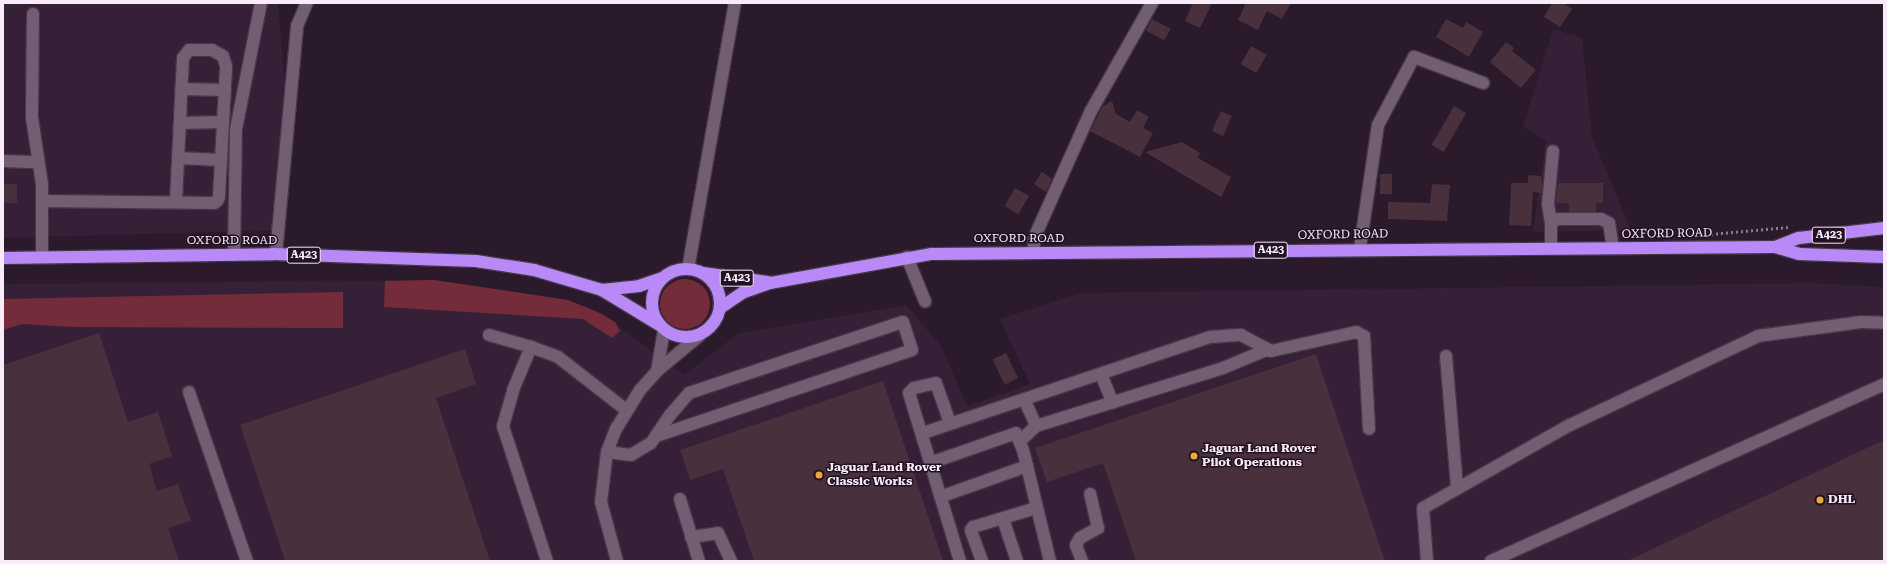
<!DOCTYPE html>
<html>
<head>
<meta charset="utf-8">
<style>
  body { margin:0 }
  #map { position:relative; width:1887px; height:564px; overflow:hidden; background:#2b1a2c; font-family:"Roboto Serif",serif }
  div>[style] { position:absolute }
  [style*='--x'] { left:calc(var(--x)*1px); top:calc(var(--y)*1px); width:calc(var(--w)*1px); rotate:calc(var(--a)*1deg) }
  .built>* { inset:0; background:#362037 }
  .green>* { inset:0; background:#742c3b }
  .round { border-radius:50% }
  .building>* { inset:0; background:#49303d; transform-origin:0 0 }
  .path>* { height:2.5px; margin-top:-1.25px; transform-origin:0; background:repeating-linear-gradient(90deg,#897a89 0 2px,transparent 0 5px) }
  .roads { filter:drop-shadow(1px 0 #453846) drop-shadow(-1px 0 #453846) drop-shadow(0 1px #453846) drop-shadow(0 -1px #453846) }
  .minor>* { height:12px; margin:-6px; padding:0 6px; transform-origin:6px; border-radius:6px; background:#725d72 }
  .highway>* { height:12px; margin:-6px; padding:0 6px; transform-origin:6px; border-radius:6px; background:#b989f8 }
  .highway>.ring { margin:-6px; padding:0; box-sizing:content-box; background:none; border:12px solid #b989f8; border-radius:50% }
  .dots>* { width:11px; height:11px; translate:-50% -50%; box-sizing:border-box; border:2px solid #221123; border-radius:50% }
  span { translate:-50% -50%; white-space:nowrap; text-align:center; line-height:1.15; -webkit-text-stroke:3px #221123; paint-order:stroke }
  .shield-label span { padding:1px 3px; background:#221123; border:1px solid; border-radius:3px; -webkit-text-stroke-width:0 }
  .shield-label { font-size:11px; color:#f8ecf8; font-weight:700 }
  .street-label { font-size:12px; color:#f8ecf8 }
  .poi-label { font-size:12px; color:#f8ecf8; font-weight:700 }
  .left { translate:0 -50%; text-align:left }
  .frame { position:absolute; inset:0; border:4px solid #f8ecf8; pointer-events:none }
</style>
</head>
<body>
<div id="map">
  <div class="built">
    <i style="clip-path:polygon(3px 3px,278px 3px,290px 147px,282px 230px,3px 238px)"></i>
    <i style="clip-path:polygon(1553px 29px,1582px 38px,1592px 137px,1631px 230px,1533px 232px,1546px 140px,1523px 127px)"></i>
    <i style="clip-path:polygon(434px 280px,568px 300px,600px 313px,684px 375px,739px 333px,906px 305px,941px 346px,967px 406px,1030px 384px,1000px 319px,1080px 293px,1810px 283px,1884px 287px,1884px 561px,3px 561px,3px 284px)"></i>
  </div>
  <div class="green">
    <i class="round" style="left:660px;top:279px;width:50px;height:50px"></i>
    <i style="clip-path:polygon(434px 280px,568px 300px,600px 313px,615px 322px,620px 331px,612px 338px,583px 319px,384px 307px,385px 281px)"></i>
    <i style="clip-path:polygon(343px 292px,343px 328px,73px 327px,22px 324px,3px 330px,3px 299px)"></i>
  </div>
  <div class="building">
    <i style="clip-path:polygon(1193px 3px,1212px 3px,1200px 28px,1185px 21px)"></i>
    <i style="clip-path:polygon(1246px 3px,1291px 3px,1282px 19px,1267px 11px,1258px 30px,1238px 20px)"></i>
    <i style="clip-path:polygon(1552px 3px,1563px 3px,1572px 9px,1560px 27px,1544px 17px)"></i>
    <i style="left:1152px;top:19px;width:21px;height:13px;rotate:28deg"></i>
    <i style="clip-path:polygon(1446px 19px,1463px 28px,1466px 22px,1483px 32px,1469px 57px,1436px 37px)"></i>
    <i style="clip-path:polygon(1506px 42px,1514px 48px,1512px 51px,1536px 70px,1521px 88px,1490px 62px)"></i>
    <i style="left:1251px;top:46px;width:18px;height:21px;rotate:29deg"></i>
    <i style="clip-path:polygon(1112px 101px,1116px 114px,1130px 122px,1137px 110px,1149px 117px,1143px 128px,1153px 133px,1140px 157px,1090px 131px,1103px 106px)"></i>
    <i style="left:1454px;top:106px;width:14px;height:45px;rotate:30deg"></i>
    <i style="left:1221px;top:111px;width:12px;height:22px;rotate:24deg"></i>
    <i style="clip-path:polygon(1182px 142px,1200px 153px,1198px 158px,1231px 177px,1221px 197px,1145px 152px)"></i>
    <i style="clip-path:polygon(1042px 172px,1052px 179px,1046px 192px,1034px 184px)"></i>
    <i style="left:1380px;top:174px;width:12px;height:20px"></i>
    <i style="clip-path:polygon(1528px 175px,1541px 176px,1542px 183px,1542px 193px,1533px 192px,1531px 226px,1509px 225px,1511px 191px,1520px 191px,1511px 191px,1511px 183px,1528px 183px)"></i>
    <i style="clip-path:polygon(1558px 183px,1603px 183px,1603px 203px,1596px 203px,1596px 212px,1569px 212px,1569px 203px,1556px 203px)"></i>
    <i style="left:3px;top:184px;width:14px;height:19px"></i>
    <i style="clip-path:polygon(1432px 184px,1450px 185px,1447px 221px,1388px 219px,1388px 202px,1430px 203px)"></i>
    <i style="left:1015px;top:188px;width:16px;height:21px;rotate:30deg"></i>
    <i style="clip-path:polygon(99px 333px,128px 422px,158px 412px,172px 456px,149px 464px,157px 491px,178px 484px,191px 521px,168px 528px,179px 561px,3px 561px,3px 365px)"></i>
    <i style="clip-path:polygon(465px 349px,476px 384px,436px 398px,490px 561px,285px 561px,240px 425px)"></i>
    <i style="left:1006px;top:353px;width:28px;height:15px;rotate:64deg"></i>
    <i style="clip-path:polygon(1316px 354px,1385px 561px,1136px 561px,1103px 463px,1047px 482px,1035px 448px)"></i>
    <i style="clip-path:polygon(883px 381px,943px 561px,754px 561px,723px 469px,690px 480px,680px 450px)"></i>
    <i style="clip-path:polygon(1884px 440px,1884px 561px,1627px 561px)"></i>
  </div>
  <div class="path">
    <i style="--x:1711;--y:234;--w:79;--a:-5.1"></i>
  </div>
  <div class="roads">
    <div class="minor">
      <i style="--x:33;--y:14;--w:104;--a:90.6"></i>
      <i style="--x:32;--y:118;--w:67;--a:81.4"></i>
      <i style="--x:42;--y:184;--w:73;--a:90"></i>
      <i style="--x:181;--y:89;--w:44;--a:1.3"></i>
      <i style="--x:180;--y:123;--w:43;--a:-1.3"></i>
      <i style="--x:178;--y:158;--w:43;--a:2.7"></i>
      <i style="--x:3;--y:161;--w:34;--a:2"></i>
      <i style="--x:42;--y:201;--w:172;--a:0.7"></i>
      <i style="--x:214;--y:203;--w:4;--a:-34"></i>
      <i style="--x:217;--y:201;--w:4;--a:-63"></i>
      <i style="--x:219;--y:197;--w:131;--a:-86.9"></i>
      <i style="--x:226;--y:66;--w:10;--a:-107"></i>
      <i style="--x:223;--y:56;--w:13;--a:-151"></i>
      <i style="--x:212;--y:50;--w:23;--a:180"></i>
      <i style="--x:189;--y:50;--w:10;--a:127"></i>
      <i style="--x:183;--y:58;--w:144;--a:92.8"></i>
      <i style="--x:1551;--y:223;--w:19;--a:-99"></i>
      <i style="--x:1548;--y:204;--w:53;--a:-84.6"></i>
      <i style="--x:1360;--y:248;--w:124;--a:-81.7"></i>
      <i style="--x:1378;--y:125;--w:77;--a:-62.1"></i>
      <i style="--x:1414;--y:57;--w:74;--a:20.6"></i>
      <i style="--x:1551;--y:248;--w:25;--a:-90"></i>
      <i style="--x:1551;--y:223;--w:7;--a:-34"></i>
      <i style="--x:1557;--y:219;--w:44;--a:0"></i>
      <i style="--x:1601;--y:219;--w:9;--a:27"></i>
      <i style="--x:1609;--y:223;--w:25;--a:81"></i>
      <i style="--x:1033;--y:253;--w:17;--a:-83"></i>
      <i style="--x:1035;--y:236;--w:137;--a:-65.9"></i>
      <i style="--x:1091;--y:111;--w:124;--a:-60.5"></i>
      <i style="--x:276;--y:254;--w:229;--a:-84.7"></i>
      <i style="--x:297;--y:26;--w:25;--a:-67"></i>
      <i style="--x:234;--y:255;--w:126;--a:-89.1"></i>
      <i style="--x:236;--y:129;--w:128;--a:-78.8"></i>
      <i style="--x:907;--y:257;--w:48;--a:67.8"></i>
      <i style="--x:688;--y:269;--w:270;--a:-80"></i>
      <i style="--x:489;--y:335;--w:44;--a:15.9"></i>
      <i style="--x:1446;--y:356;--w:132;--a:85.2"></i>
      <i style="--x:657;--y:371;--w:42;--a:-80.3"></i>
      <i style="--x:1101;--y:374;--w:31;--a:68"></i>
      <i style="--x:189;--y:392;--w:179;--a:71.1"></i>
      <i style="--x:1025;--y:401;--w:27;--a:66"></i>
      <i style="--x:950;--y:423;--w:42;--a:-109.3"></i>
      <i style="--x:936;--y:383;--w:23;--a:167"></i>
      <i style="--x:914;--y:388;--w:7;--a:135"></i>
      <i style="--x:909;--y:393;--w:176;--a:73.1"></i>
      <i style="--x:923;--y:433;--w:303;--a:-18.5"></i>
      <i style="--x:1210;--y:337;--w:31;--a:-4"></i>
      <i style="--x:1241;--y:335;--w:34;--a:28"></i>
      <i style="--x:1271;--y:351;--w:87;--a:-12.6"></i>
      <i style="--x:1356;--y:332;--w:9;--a:27"></i>
      <i style="--x:1364;--y:336;--w:93;--a:86.9"></i>
      <i style="--x:1020;--y:441;--w:22;--a:-43"></i>
      <i style="--x:1036;--y:426;--w:196;--a:-17.2"></i>
      <i style="--x:1223;--y:368;--w:47;--a:-22.7"></i>
      <i style="--x:1266;--y:350;--w:5;--a:11"></i>
      <i style="--x:607;--y:452;--w:24;--a:7"></i>
      <i style="--x:631;--y:455;--w:23;--a:-31"></i>
      <i style="--x:651;--y:443;--w:34;--a:-56"></i>
      <i style="--x:670;--y:415;--w:29;--a:-49"></i>
      <i style="--x:689;--y:393;--w:225;--a:-18.4"></i>
      <i style="--x:903;--y:322;--w:29;--a:72"></i>
      <i style="--x:912;--y:350;--w:270;--a:161.4"></i>
      <i style="--x:930;--y:463;--w:91;--a:-19.2"></i>
      <i style="--x:1016;--y:433;--w:18;--a:68"></i>
      <i style="--x:1023;--y:450;--w:16;--a:76"></i>
      <i style="--x:1027;--y:466;--w:92;--a:160.4"></i>
      <i style="--x:1027;--y:466;--w:98;--a:76.4"></i>
      <i style="--x:680;--y:499;--w:65;--a:73"></i>
      <i style="--x:1003;--y:519;--w:44;--a:71.6"></i>
      <i style="--x:691;--y:537;--w:27;--a:-8"></i>
      <i style="--x:718;--y:533;--w:31;--a:65"></i>
      <i style="--x:547;--y:561;--w:142;--a:-108.1"></i>
      <i style="--x:503;--y:426;--w:37;--a:-74"></i>
      <i style="--x:513;--y:390;--w:47;--a:-67.3"></i>
      <i style="--x:531;--y:347;--w:29;--a:20"></i>
      <i style="--x:558;--y:357;--w:86;--a:37.9"></i>
      <i style="--x:617;--y:561;--w:61;--a:-105.2"></i>
      <i style="--x:601;--y:502;--w:50;--a:-83.2"></i>
      <i style="--x:607;--y:452;--w:25;--a:-69"></i>
      <i style="--x:616;--y:429;--w:46;--a:-58.4"></i>
      <i style="--x:640;--y:390;--w:25;--a:-48"></i>
      <i style="--x:657;--y:371;--w:56;--a:-39.9"></i>
      <i style="--x:982;--y:561;--w:33;--a:-110"></i>
      <i style="--x:971;--y:530;--w:4;--a:-56"></i>
      <i style="--x:973;--y:527;--w:66;--a:-16.8"></i>
      <i style="--x:1082;--y:561;--w:17;--a:-111"></i>
      <i style="--x:1076;--y:545;--w:8;--a:-60"></i>
      <i style="--x:1080;--y:538;--w:21;--a:-29"></i>
      <i style="--x:1098;--y:528;--w:35;--a:-103"></i>
      <i style="--x:1427;--y:561;--w:53;--a:-94.3"></i>
      <i style="--x:1423;--y:508;--w:169;--a:-29.5"></i>
      <i style="--x:1570;--y:425;--w:208;--a:-25.3"></i>
      <i style="--x:1758;--y:336;--w:104;--a:-7.7"></i>
      <i style="--x:1861;--y:322;--w:23;--a:2"></i>
      <i style="--x:1491;--y:561;--w:431;--a:-24.2"></i>
    </div>
    <div class="highway">
      <i style="--x:1775;--y:247;--w:26;--a:-21"></i>
      <i style="--x:1799;--y:238;--w:86;--a:-6.7"></i>
      <i style="--x:3;--y:258;--w:270;--a:-0.8"></i>
      <i style="--x:273;--y:254;--w:203;--a:2"></i>
      <i style="--x:476;--y:261;--w:59;--a:8.8"></i>
      <i style="--x:534;--y:270;--w:71;--a:16.4"></i>
      <i style="--x:602;--y:290;--w:66;--a:31.3"></i>
      <i class="ring" style="left:652px;top:269px;width:56px;height:56px"></i>
      <i style="--x:703;--y:273;--w:65;--a:8"></i>
      <i style="--x:602;--y:290;--w:37;--a:-6"></i>
      <i style="--x:639;--y:286;--w:24;--a:-19"></i>
      <i style="--x:720;--y:308;--w:29;--a:-34"></i>
      <i style="--x:744;--y:292;--w:28;--a:-19"></i>
      <i style="--x:770;--y:283;--w:164;--a:-10.2"></i>
      <i style="--x:931;--y:254;--w:844;--a:-0.48"></i>
      <i style="--x:1775;--y:247;--w:25;--a:16"></i>
      <i style="--x:1799;--y:254;--w:85;--a:2"></i>
    </div>
  </div>
  <div class="dots">
    <i style="left:1194px;top:456px;background:#eaaa39"></i>
    <i style="left:819px;top:475px;background:#eaaa39"></i>
    <i style="left:1820px;top:500px;background:#eaaa39"></i>
  </div>
  <div class="shield-label">
    <span style="left:1829px;top:235px">A423</span>
    <span style="left:1271px;top:250px">A423</span>
    <span style="left:304px;top:255px">A423</span>
    <span style="left:737px;top:278px">A423</span>
  </div>
  <div class="street-label">
    <span style="left:1667px;top:234px;rotate:-1deg">OXFORD ROAD</span>
    <span style="left:1343px;top:235px;rotate:-1deg">OXFORD ROAD</span>
    <span style="left:1019px;top:239px">OXFORD ROAD</span>
    <span style="left:232px;top:241px">OXFORD ROAD</span>
  </div>
  <div class="poi-label">
    <span class="left" style="left:1202px;top:456px">Jaguar Land Rover<br>Pilot Operations</span>
    <span class="left" style="left:827px;top:475px">Jaguar Land Rover<br>Classic Works</span>
    <span class="left" style="left:1828px;top:500px">DHL</span>
  </div>
  <div class="frame"></div>
</div>
</body>
</html>
